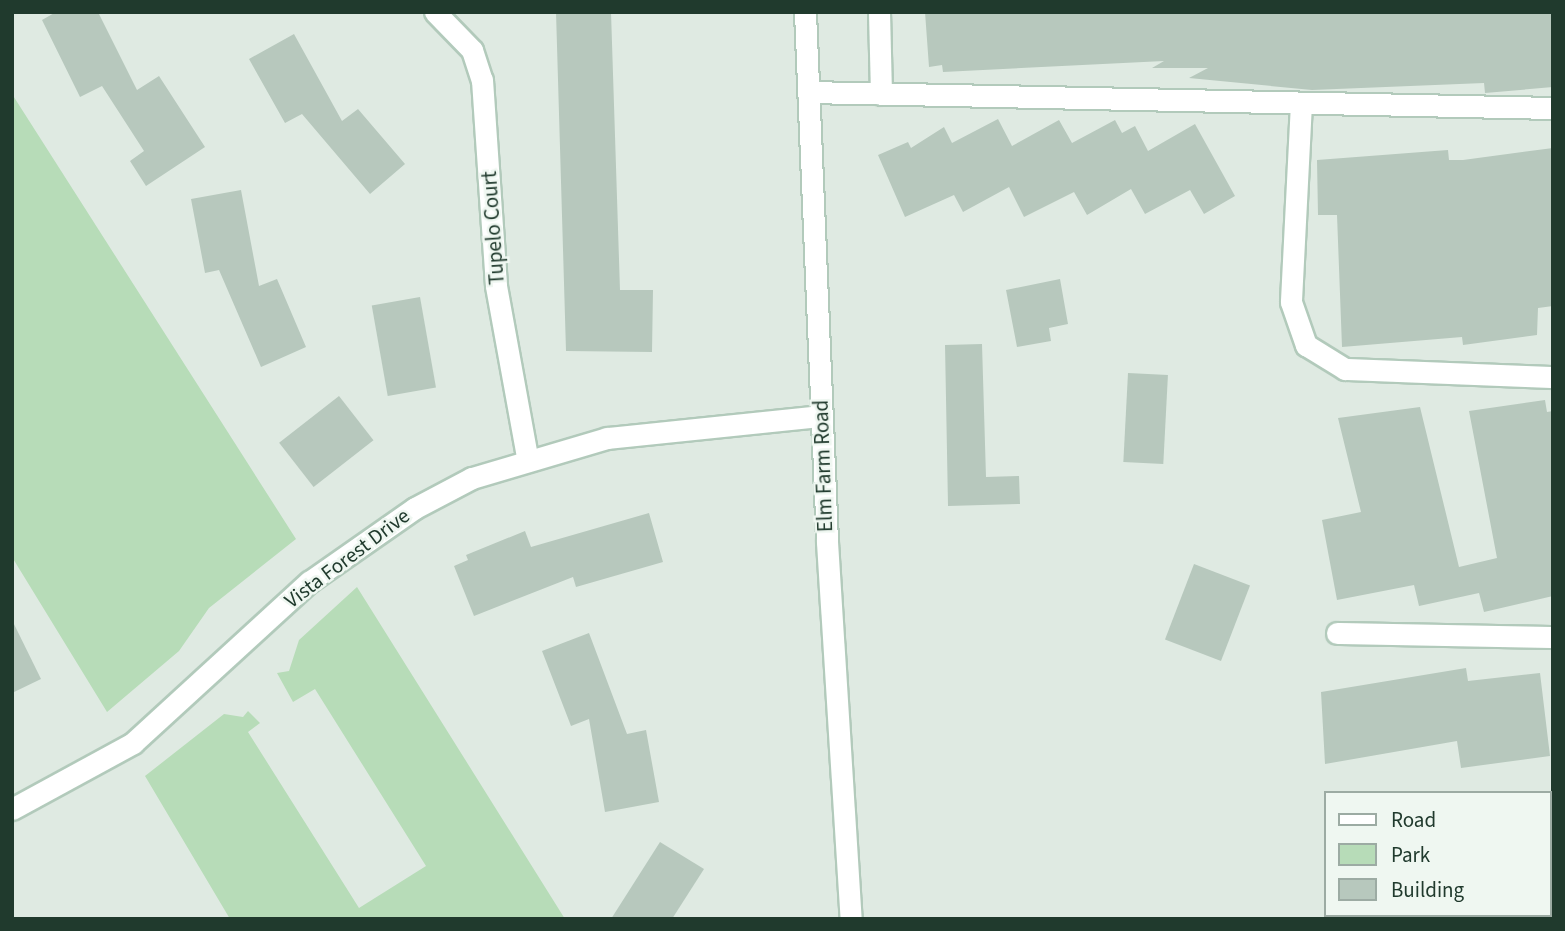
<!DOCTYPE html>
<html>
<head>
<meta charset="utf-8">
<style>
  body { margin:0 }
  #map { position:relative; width:1565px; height:931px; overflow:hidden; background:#dfeae2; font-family:"Source Sans 3",sans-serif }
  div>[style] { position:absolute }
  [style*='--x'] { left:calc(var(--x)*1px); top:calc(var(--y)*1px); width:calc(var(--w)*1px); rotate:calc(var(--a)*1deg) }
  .green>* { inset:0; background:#b7dcb8 }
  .building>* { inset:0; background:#b7c8bd; transform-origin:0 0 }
  .roads { filter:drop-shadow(2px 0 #b2cabb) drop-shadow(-2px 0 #b2cabb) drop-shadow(0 2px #b2cabb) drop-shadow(0 -2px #b2cabb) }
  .street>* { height:21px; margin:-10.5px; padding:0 10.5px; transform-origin:10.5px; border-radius:10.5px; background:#fff }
  .secondary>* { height:21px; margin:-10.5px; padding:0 10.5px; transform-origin:10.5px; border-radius:10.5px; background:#fff }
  span { translate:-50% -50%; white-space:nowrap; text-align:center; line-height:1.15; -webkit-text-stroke:5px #eff7f1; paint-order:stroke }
  .street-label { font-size:21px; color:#203a2d }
  .frame { position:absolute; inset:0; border:14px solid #203a2d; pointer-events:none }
  .legend { position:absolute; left:1324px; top:791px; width:228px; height:126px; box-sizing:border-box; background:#eff7f1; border:2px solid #9caba3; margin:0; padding:9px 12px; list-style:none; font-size:21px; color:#203a2d }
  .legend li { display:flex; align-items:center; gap:14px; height:35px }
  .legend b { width:35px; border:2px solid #9caba3 }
</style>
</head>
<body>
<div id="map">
  <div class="green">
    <i style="clip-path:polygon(12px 94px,296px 539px,209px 608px,179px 651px,107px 712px,12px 557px)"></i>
    <i style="clip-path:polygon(357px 587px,565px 919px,230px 919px,145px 776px,224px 714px,243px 717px,248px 711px,260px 723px,248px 732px,359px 908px,426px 866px,315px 689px,293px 702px,277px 673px,289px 671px,299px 640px)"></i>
  </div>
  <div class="building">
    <i style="clip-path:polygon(56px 12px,98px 12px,137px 90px,159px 76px,205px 147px,146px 186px,130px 161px,144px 151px,102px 86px,80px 97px,42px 20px)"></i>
    <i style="clip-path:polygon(556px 12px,611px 12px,620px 290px,653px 290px,652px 352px,566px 351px)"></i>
    <i style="clip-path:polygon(925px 12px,1553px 12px,1553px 87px,1485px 93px,1484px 83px,1312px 90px,1189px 78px,1208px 68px,1152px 68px,1164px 61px,943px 72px,942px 65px,929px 67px)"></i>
    <i style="clip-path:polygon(294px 34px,342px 121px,358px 109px,405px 164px,370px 194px,302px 114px,285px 123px,249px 59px)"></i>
    <i style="clip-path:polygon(998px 119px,1012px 146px,1059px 120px,1072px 143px,1115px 120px,1122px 133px,1135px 126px,1148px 151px,1195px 124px,1235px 196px,1204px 214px,1190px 190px,1145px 214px,1131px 189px,1087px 215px,1074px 192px,1024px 217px,1009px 187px,963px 212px,954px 195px,905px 217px,878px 155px,908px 142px,911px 148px,944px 127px,952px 143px)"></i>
    <i style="clip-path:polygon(1553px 148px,1553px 306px,1538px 308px,1537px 335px,1463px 345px,1462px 337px,1342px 347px,1337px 215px,1318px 215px,1317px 160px,1448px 150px,1449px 160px,1463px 160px)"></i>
    <i style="clip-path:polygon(241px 190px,259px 286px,277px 279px,306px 347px,261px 367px,219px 270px,205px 273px,191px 199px)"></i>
    <i style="clip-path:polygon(1060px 279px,1068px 324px,1049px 328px,1051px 341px,1017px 347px,1006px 290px)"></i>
    <i style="left:420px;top:297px;width:92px;height:49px;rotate:80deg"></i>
    <i style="clip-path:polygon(982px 344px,986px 477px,1019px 476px,1020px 504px,948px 506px,945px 345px)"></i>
    <i style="left:1128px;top:373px;width:40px;height:89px;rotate:3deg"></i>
    <i style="left:339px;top:396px;width:56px;height:76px;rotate:52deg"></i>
    <i style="clip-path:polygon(1545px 400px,1547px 412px,1553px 411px,1553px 596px,1484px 612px,1479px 593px,1419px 606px,1414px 585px,1337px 600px,1322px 520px,1361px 512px,1338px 418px,1420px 407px,1459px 567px,1497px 558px,1469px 411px)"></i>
    <i style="clip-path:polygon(649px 513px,663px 562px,576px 587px,573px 577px,474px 616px,454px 566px,468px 560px,466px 555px,525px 531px,531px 547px)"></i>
    <i style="left:1194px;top:564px;width:60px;height:81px;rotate:21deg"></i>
    <i style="clip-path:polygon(12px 620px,41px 679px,12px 693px)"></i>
    <i style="clip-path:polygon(589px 633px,627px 734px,646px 730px,659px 802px,605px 812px,589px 719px,571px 726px,542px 651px)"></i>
    <i style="clip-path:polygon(1466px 668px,1468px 681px,1540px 673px,1550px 756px,1461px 768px,1457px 741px,1325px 764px,1321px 692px)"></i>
    <i style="clip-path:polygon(660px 842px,704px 869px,672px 919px,611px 919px)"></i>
  </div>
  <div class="roads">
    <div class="street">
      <i style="--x:435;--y:12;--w:53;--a:45.8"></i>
      <i style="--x:472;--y:50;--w:32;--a:72"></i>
      <i style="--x:482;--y:80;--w:206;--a:86.1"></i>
      <i style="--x:496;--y:286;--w:174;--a:79.7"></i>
      <i style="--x:879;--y:12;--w:82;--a:88.6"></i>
      <i style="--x:808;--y:92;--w:745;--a:1.23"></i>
      <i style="--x:1301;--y:103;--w:199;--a:92.9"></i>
      <i style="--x:1291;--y:302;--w:46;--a:70.8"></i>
      <i style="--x:1306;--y:345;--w:46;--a:31.6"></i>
      <i style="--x:1345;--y:369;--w:208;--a:2.2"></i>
      <i style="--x:1337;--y:633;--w:216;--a:1.1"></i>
      <i style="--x:12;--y:809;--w:138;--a:-28.6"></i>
      <i style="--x:133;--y:743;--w:239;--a:-42.5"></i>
      <i style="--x:309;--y:582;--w:129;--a:-34.9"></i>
      <i style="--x:415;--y:508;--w:64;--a:-27.8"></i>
      <i style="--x:472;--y:478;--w:141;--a:-16.5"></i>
      <i style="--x:607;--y:438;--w:215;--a:-5.9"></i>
    </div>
    <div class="secondary">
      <i style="--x:805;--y:12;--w:530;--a:87.62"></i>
      <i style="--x:827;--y:542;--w:378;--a:86.4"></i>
    </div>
  </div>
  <div class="street-label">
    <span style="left:493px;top:228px;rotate:-94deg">Tupelo Court</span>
    <span style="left:823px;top:466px;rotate:-92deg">Elm Farm Road</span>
    <span style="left:347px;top:558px;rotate:-37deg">Vista Forest Drive</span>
  </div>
  <div class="frame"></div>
  <ul class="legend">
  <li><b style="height:9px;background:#fff"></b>Road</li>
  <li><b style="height:19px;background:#b7dcb8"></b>Park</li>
  <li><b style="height:19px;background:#b7c8bd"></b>Building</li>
  </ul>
</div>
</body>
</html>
